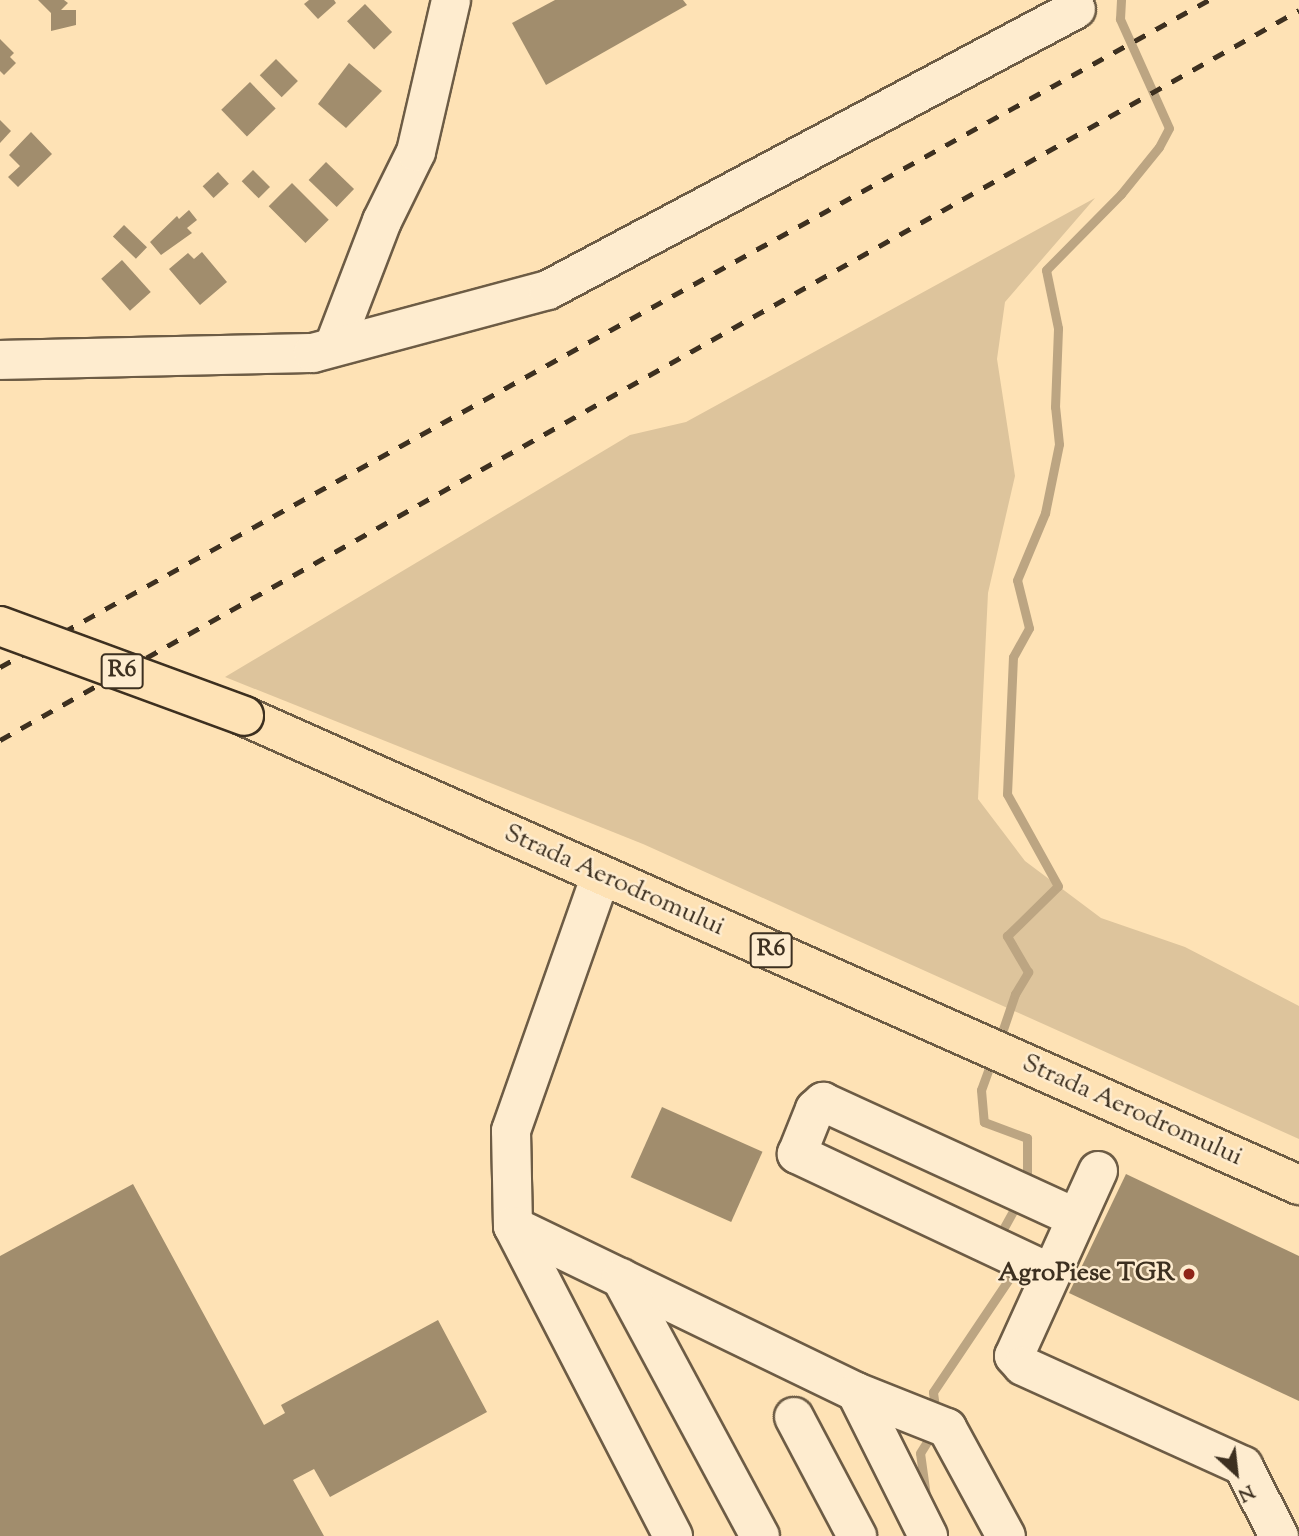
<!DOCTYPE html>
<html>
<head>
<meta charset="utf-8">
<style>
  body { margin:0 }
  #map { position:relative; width:1299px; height:1536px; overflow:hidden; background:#fee2b5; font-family:"Sorts Mill Goudy",serif }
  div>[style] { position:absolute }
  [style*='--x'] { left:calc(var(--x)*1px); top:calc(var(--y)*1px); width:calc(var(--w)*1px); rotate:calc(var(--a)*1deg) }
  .green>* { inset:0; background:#ddc49c }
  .stream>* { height:9px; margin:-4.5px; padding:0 4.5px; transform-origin:4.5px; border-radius:4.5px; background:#bca582 }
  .building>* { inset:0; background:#a18d6d; transform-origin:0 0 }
  .roads { filter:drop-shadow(2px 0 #6d5c45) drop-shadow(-2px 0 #6d5c45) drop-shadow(0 2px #6d5c45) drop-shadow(0 -2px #6d5c45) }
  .minor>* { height:38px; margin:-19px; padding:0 19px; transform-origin:19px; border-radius:19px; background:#feeccf }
  .highway>* { height:38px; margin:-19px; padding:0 19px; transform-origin:19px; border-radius:19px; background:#fee2b5 }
  .rail>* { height:5px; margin-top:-2.5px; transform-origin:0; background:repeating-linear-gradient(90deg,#3d3020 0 12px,transparent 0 24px) }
  .bridges { filter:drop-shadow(2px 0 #3d3020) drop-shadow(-2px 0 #3d3020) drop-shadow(0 2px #3d3020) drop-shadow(0 -2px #3d3020) }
  .highway-bridge>* { height:38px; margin:-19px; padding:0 19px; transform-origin:19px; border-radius:19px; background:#fee2b5 }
  .dots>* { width:19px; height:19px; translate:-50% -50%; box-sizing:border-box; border:4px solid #feeccf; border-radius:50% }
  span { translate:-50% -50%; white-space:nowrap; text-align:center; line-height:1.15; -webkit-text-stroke:5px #feeccf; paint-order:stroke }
  .shield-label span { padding:2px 5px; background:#feeccf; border:2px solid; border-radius:5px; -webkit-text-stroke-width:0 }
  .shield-label { font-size:24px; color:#3d3020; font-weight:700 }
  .street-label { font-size:26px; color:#3d3020 }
  .poi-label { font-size:26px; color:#3d3020; font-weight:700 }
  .right { translate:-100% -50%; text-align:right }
  .north { position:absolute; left:1201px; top:1438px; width:70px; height:70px; -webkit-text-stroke:5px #feeccf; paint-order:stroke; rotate:153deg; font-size:19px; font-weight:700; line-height:28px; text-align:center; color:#3d3020 }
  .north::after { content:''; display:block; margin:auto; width:24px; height:32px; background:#3d3020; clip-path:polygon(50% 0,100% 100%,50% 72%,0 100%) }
</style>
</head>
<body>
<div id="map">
  <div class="green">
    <i style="clip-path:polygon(1095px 198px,1005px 302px,997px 359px,1015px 476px,988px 593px,978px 799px,1025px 861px,1101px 918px,1185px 947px,1299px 1006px,1299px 1139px,643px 844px,225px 677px,630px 435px,686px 422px)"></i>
  </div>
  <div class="stream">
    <i style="--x:999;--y:1041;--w:50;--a:-71.2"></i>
    <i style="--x:1015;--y:994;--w:26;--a:-59"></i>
    <i style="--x:1028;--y:972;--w:42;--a:-120.3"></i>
    <i style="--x:1007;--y:936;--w:71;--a:-44.4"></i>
    <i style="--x:1058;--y:886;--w:105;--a:-119"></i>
    <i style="--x:1007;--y:794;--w:137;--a:-87.5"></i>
    <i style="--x:1013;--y:657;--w:33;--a:-61"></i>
    <i style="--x:1029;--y:628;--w:49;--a:-104"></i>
    <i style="--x:1017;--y:580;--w:73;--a:-67.3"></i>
    <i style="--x:1045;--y:513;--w:70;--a:-78.5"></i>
    <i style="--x:1059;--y:444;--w:37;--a:-96"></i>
    <i style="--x:1055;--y:407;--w:79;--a:-87.8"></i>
    <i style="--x:1058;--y:328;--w:59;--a:-101.7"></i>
    <i style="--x:1046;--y:270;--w:107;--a:-45.4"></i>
    <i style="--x:1121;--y:194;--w:60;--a:-51"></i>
    <i style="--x:1159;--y:147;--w:21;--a:-62"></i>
    <i style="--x:1169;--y:128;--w:120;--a:-114.2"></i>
    <i style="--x:1120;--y:19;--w:19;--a:-87"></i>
    <i style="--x:993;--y:1057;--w:35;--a:110"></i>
    <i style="--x:981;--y:1090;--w:32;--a:85"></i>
    <i style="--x:984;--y:1122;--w:46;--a:20.4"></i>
    <i style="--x:1027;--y:1138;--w:45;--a:90"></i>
    <i style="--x:1004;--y:1240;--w:9;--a:-103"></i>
    <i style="--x:1002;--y:1231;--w:33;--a:-61"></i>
    <i style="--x:936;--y:1414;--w:22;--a:-98"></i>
    <i style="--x:933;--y:1392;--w:143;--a:-56.1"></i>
    <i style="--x:1013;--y:1273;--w:6;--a:-108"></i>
    <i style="--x:926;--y:1496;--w:43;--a:-97.9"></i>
    <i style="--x:920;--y:1453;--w:22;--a:-58"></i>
  </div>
  <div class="building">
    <i style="clip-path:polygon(38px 0,64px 0,68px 3px,61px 10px,76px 10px,76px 25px,51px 31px,51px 13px)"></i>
    <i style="clip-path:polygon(309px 0,334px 0,336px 3px,318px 19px,304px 4px)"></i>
    <i style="clip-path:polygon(555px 0,683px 0,687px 5px,546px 85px,512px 23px)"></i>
    <i style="left:365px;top:4px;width:39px;height:25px;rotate:46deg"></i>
    <i style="clip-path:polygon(0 39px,14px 53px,10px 57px,16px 63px,4px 75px,0 71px)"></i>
    <i style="left:276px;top:59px;width:31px;height:23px;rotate:45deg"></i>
    <i style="clip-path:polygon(349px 63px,382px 91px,346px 128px,318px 104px)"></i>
    <i style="left:250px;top:82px;width:37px;height:40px;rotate:46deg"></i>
    <i style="clip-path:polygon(0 120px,11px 131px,0 143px)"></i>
    <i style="clip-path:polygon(31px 132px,52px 154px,18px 187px,8px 177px,20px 166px,9px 155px)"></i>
    <i style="left:326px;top:162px;width:39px;height:25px;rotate:44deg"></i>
    <i style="left:253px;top:170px;width:24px;height:16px;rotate:45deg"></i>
    <i style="left:218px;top:172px;width:16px;height:21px;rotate:47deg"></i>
    <i style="left:292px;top:183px;width:52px;height:33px;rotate:45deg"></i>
    <i style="clip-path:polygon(189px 210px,197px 220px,187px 228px,192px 233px,161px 255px,150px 242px,177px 216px,179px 219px)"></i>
    <i style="left:124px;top:225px;width:32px;height:16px;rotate:44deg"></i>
    <i style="clip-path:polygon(202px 252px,227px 282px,200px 305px,169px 269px,188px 253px,194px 259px)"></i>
    <i style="left:122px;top:260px;width:43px;height:28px;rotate:48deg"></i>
    <i style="left:662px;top:1107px;width:110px;height:77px;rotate:24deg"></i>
    <i style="clip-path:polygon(1126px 1174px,1299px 1256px,1299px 1401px,1069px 1293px)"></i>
    <i style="clip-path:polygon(133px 1184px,264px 1425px,285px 1413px,281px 1405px,438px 1320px,487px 1412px,330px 1497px,314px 1469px,293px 1480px,324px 1536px,0 1536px,0 1256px)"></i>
  </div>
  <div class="roads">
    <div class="minor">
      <i style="--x:334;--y:346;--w:134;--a:-69"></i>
      <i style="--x:382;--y:221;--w:77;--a:-63.8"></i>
      <i style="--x:416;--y:152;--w:156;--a:-77"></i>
      <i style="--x:0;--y:360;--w:313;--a:-1.3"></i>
      <i style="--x:313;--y:353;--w:243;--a:-15"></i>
      <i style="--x:548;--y:290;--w:598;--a:-28.02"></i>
      <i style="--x:601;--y:875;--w:271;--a:109.4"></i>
      <i style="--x:511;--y:1131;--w:95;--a:88.8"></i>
      <i style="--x:513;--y:1226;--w:349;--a:62.7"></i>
      <i style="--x:1098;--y:1171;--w:203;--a:114.4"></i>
      <i style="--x:1014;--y:1356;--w:13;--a:48"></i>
      <i style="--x:1023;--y:1366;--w:242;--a:24.4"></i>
      <i style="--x:1243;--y:1466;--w:79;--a:62.8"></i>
      <i style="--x:513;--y:1226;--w:381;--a:25.8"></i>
      <i style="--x:856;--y:1392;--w:98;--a:21.6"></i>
      <i style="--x:947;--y:1428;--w:123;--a:61.4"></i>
      <i style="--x:1050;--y:1273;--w:280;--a:-154.8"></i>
      <i style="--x:797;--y:1154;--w:48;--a:-68.2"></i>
      <i style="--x:815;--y:1109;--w:11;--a:-41"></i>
      <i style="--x:823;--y:1102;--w:278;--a:24.6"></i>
      <i style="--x:621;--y:1278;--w:293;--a:61.7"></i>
      <i style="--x:856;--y:1392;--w:161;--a:63.4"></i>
      <i style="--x:794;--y:1417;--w:135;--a:62.1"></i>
    </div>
    <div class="highway">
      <i style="--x:244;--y:716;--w:1155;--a:23.97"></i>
    </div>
  </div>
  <div class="rail">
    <i style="--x:0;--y:667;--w:1381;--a:-28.89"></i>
    <i style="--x:0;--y:740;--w:1490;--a:-29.33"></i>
  </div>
  <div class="bridges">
    <div class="highway-bridge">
      <i style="--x:0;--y:626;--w:260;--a:20.2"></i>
    </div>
  </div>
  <div class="dots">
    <i style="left:1189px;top:1274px;background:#8f2418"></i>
  </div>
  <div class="shield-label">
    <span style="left:122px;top:671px">R6</span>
    <span style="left:771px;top:950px">R6</span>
  </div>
  <div class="street-label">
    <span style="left:614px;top:881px;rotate:24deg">Strada Aerodromului</span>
    <span style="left:1132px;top:1111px;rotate:24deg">Strada Aerodromului</span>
  </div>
  <div class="poi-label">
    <span class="right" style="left:1175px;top:1274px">AgroPiese TGR</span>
  </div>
  <div class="north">N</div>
</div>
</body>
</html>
